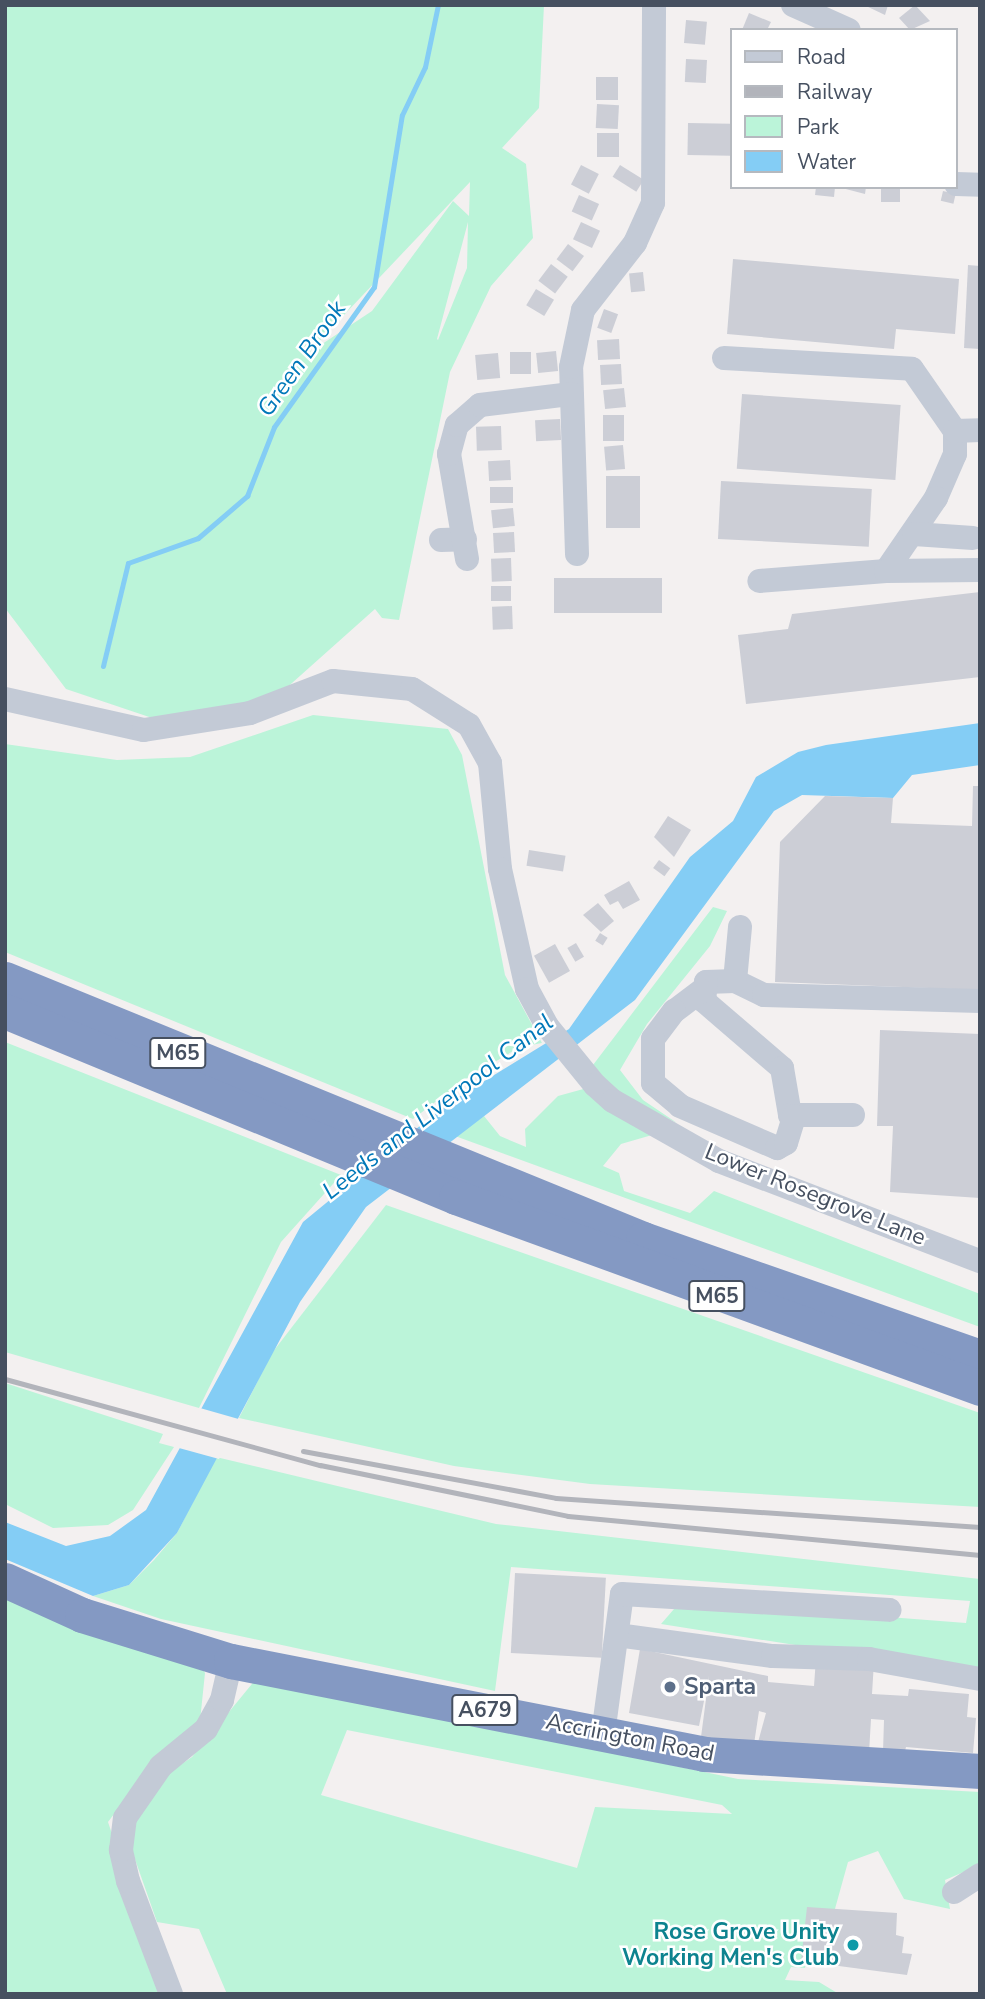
<!DOCTYPE html>
<html>
<head>
<meta charset="utf-8">
<style>
  body { margin:0 }
  #map { position:relative; width:985px; height:1999px; overflow:hidden; background:#f3f0f0; font-family:"Nunito Sans",sans-serif }
  div>[style] { position:absolute }
  [style*='--x'] { left:calc(var(--x)*1px); top:calc(var(--y)*1px); width:calc(var(--w)*1px); rotate:calc(var(--a)*1deg) }
  .green>* { inset:0; background:#bbf4d9 }
  .water>* { inset:0; background:#84cdf5 }
  .pier>* { inset:0; background:#f3f0f0 }
  .stream>* { height:5px; margin:-2.5px; padding:0 2.5px; transform-origin:2.5px; border-radius:2.5px; background:#84cdf5 }
  .building>* { inset:0; background:#ccced6; transform-origin:0 0 }
  .minor>* { height:24px; margin:-12px; padding:0 12px; transform-origin:12px; border-radius:12px; background:#c3cad6 }
  .highway>* { height:35px; margin:-17.5px; padding:0 17.5px; transform-origin:17.5px; border-radius:17.5px; background:#8499c3 }
  .rail>* { height:5px; margin:-2.5px; padding:0 2.5px; transform-origin:2.5px; border-radius:2.5px; background:#b2b4bb }
  .dots>* { width:19px; height:19px; translate:-50% -50%; box-sizing:border-box; border:4px solid #fff; border-radius:50% }
  span { translate:-50% -50%; white-space:nowrap; text-align:center; line-height:1.15; -webkit-text-stroke:5px #fff; paint-order:stroke }
  .shield-label span { padding:2px 5px; background:#fff; border:2px solid; border-radius:5px; -webkit-text-stroke-width:0 }
  .shield-label { font-size:21px; color:#465060; font-weight:700 }
  .street-label { font-size:23px; color:#465060 }
  .service-label { font-size:23px; color:#4e5e75; font-weight:700 }
  .left { translate:0 -50%; text-align:left }
  .culture-label { font-size:23px; color:#0d838f; font-weight:700 }
  .right { translate:-100% -50%; text-align:right }
  .water-label { font-size:24px; color:#0078b9; font-style:italic }
  .frame { position:absolute; inset:0; border:7px solid #465060; pointer-events:none }
  .legend { position:absolute; left:730px; top:28px; width:228px; height:161px; box-sizing:border-box; background:#fff; border:2px solid #b5b9bf; margin:0; padding:9px 12px; list-style:none; font-size:21px; color:#465060 }
  .legend li { display:flex; align-items:center; gap:14px; height:35px }
  .legend b { width:35px; border:2px solid #b5b9bf }
</style>
</head>
<body>
<div id="map">
  <div class="green">
    <i style="clip-path:polygon(evenodd,5px 5px,544px 5px,539px 108px,502px 148px,526px 164px,533px 238px,491px 286px,450px 372px,399px 620px,382px 618px,375px 609px,264px 708px,173px 725px,66px 689px,5px 608px,5px 5px,470px 182px,469px 216px,453px 201px,372px 311px,307px 354px,470px 182px,5px 5px,468px 222px,467px 268px,438px 340px,437px 339px,468px 222px)"></i>
    <i style="clip-path:polygon(313px 715px,448px 729px,462px 755px,505px 975px,542px 1043px,520px 1047px,464px 1080px,413px 1119px,5px 952px,5px 744px,117px 760px,190px 757px)"></i>
    <i style="clip-path:polygon(713px 907px,727px 911px,710px 946px,647px 1024px,620px 1070px,643px 1100px,677px 1123px,618px 1094px,593px 1065px)"></i>
    <i style="clip-path:polygon(5px 1042px,341px 1175px,281px 1242px,199px 1408px,5px 1352px)"></i>
    <i style="clip-path:polygon(587px 1088px,652px 1135px,621px 1144px,603px 1166px,619px 1173px,624px 1191px,690px 1213px,714px 1191px,980px 1294px,980px 1327px,455px 1136px,484px 1116px,500px 1136px,526px 1147px,525px 1129px,558px 1096px)"></i>
    <i style="clip-path:polygon(386px 1205px,980px 1413px,980px 1507px,590px 1484px,454px 1466px,239px 1418px,272px 1353px)"></i>
    <i style="clip-path:polygon(5px 1383px,163px 1434px,159px 1443px,174px 1447px,133px 1510px,108px 1525px,53px 1528px,5px 1504px)"></i>
    <i style="clip-path:polygon(216px 1457px,496px 1524px,980px 1579px,980px 1674px,661px 1624px,681px 1601px,966px 1623px,970px 1601px,511px 1567px,495px 1691px,161px 1619px,93px 1596px,129px 1585px,154px 1560px,177px 1533px)"></i>
    <i style="clip-path:polygon(5px 1591px,197px 1659px,205px 1673px,200px 1721px,158px 1756px,108px 1822px,166px 1994px,5px 1994px)"></i>
    <i style="clip-path:polygon(evenodd,256px 1679px,738px 1779px,980px 1792px,980px 1865px,945px 1880px,950px 1909px,904px 1899px,878px 1851px,848px 1862px,833px 1916px,815px 1918px,805px 1968px,791px 1967px,785px 1980px,819px 1982px,839px 1994px,227px 1994px,199px 1929px,157px 1922px,130px 1845px,134px 1824px,161px 1778px,192px 1757px,256px 1679px,347px 1730px,722px 1805px,732px 1814px,595px 1807px,577px 1868px,321px 1795px,347px 1730px)"></i>
  </div>
  <div class="water">
    <i style="clip-path:polygon(980px 723px,980px 765px,912px 775px,893px 798px,802px 795px,774px 811px,635px 1000px,366px 1207px,300px 1302px,177px 1533px,129px 1585px,93px 1596px,5px 1559px,5px 1522px,66px 1546px,110px 1536px,146px 1510px,303px 1222px,444px 1106px,569px 1029px,690px 857px,733px 821px,756px 777px,798px 752px,826px 745px)"></i>
  </div>
  <div class="pier">
    <i style="clip-path:polygon(200px 1408px,242px 1420px,219px 1459px,179px 1448px)"></i>
  </div>
  <div class="stream">
    <i style="--x:103;--y:666;--w:106;--a:-76.4"></i>
    <i style="--x:128;--y:563;--w:74;--a:-19.7"></i>
    <i style="--x:198;--y:538;--w:65;--a:-40.6"></i>
    <i style="--x:247;--y:496;--w:74;--a:-68.6"></i>
    <i style="--x:274;--y:427;--w:172;--a:-54.5"></i>
    <i style="--x:374;--y:287;--w:174;--a:-80.8"></i>
    <i style="--x:402;--y:115;--w:53;--a:-64.4"></i>
    <i style="--x:425;--y:67;--w:63;--a:-78.2"></i>
  </div>
  <div class="building">
    <i style="clip-path:polygon(864px 5px,888px 5px,885px 15px)"></i>
    <i style="clip-path:polygon(915px 5px,930px 21px,910px 30px,899px 18px)"></i>
    <i style="clip-path:polygon(749px 13px,771px 22px,767px 30px,742px 30px)"></i>
    <i style="left:686px;top:20px;width:21px;height:23px;rotate:5deg"></i>
    <i style="left:686px;top:59px;width:21px;height:23px;rotate:3deg"></i>
    <i style="left:596px;top:77px;width:22px;height:23px"></i>
    <i style="left:597px;top:104px;width:22px;height:24px;rotate:3deg"></i>
    <i style="left:688px;top:123px;width:43px;height:32px;rotate:1deg"></i>
    <i style="left:597px;top:133px;width:22px;height:24px"></i>
    <i style="left:581px;top:165px;width:20px;height:22px;rotate:27deg"></i>
    <i style="left:620px;top:165px;width:28px;height:14px;rotate:32deg"></i>
    <i style="clip-path:polygon(816px 187px,835px 187px,834px 197px,815px 195px)"></i>
    <i style="clip-path:polygon(838px 187px,866px 187px,865px 194px)"></i>
    <i style="left:881px;top:187px;width:19px;height:15px"></i>
    <i style="left:943px;top:191px;width:13px;height:10px;rotate:13deg"></i>
    <i style="left:579px;top:195px;width:22px;height:18px;rotate:24deg"></i>
    <i style="left:581px;top:222px;width:21px;height:19px;rotate:25deg"></i>
    <i style="left:568px;top:244px;width:20px;height:19px;rotate:37deg"></i>
    <i style="clip-path:polygon(733px 259px,959px 279px,955px 334px,896px 329px,894px 349px,727px 334px)"></i>
    <i style="left:551px;top:264px;width:21px;height:21px;rotate:37deg"></i>
    <i style="clip-path:polygon(968px 265px,980px 266px,980px 349px,964px 348px)"></i>
    <i style="left:643px;top:272px;width:19px;height:14px;rotate:84deg"></i>
    <i style="left:536px;top:289px;width:21px;height:19px;rotate:31deg"></i>
    <i style="left:604px;top:309px;width:15px;height:20px;rotate:20deg"></i>
    <i style="left:619px;top:339px;width:20px;height:22px;rotate:87deg"></i>
    <i style="left:556px;top:351px;width:20px;height:20px;rotate:84deg"></i>
    <i style="left:510px;top:352px;width:21px;height:22px"></i>
    <i style="left:498px;top:353px;width:25px;height:23px;rotate:85deg"></i>
    <i style="left:621px;top:364px;width:20px;height:21px;rotate:87deg"></i>
    <i style="left:624px;top:388px;width:19px;height:21px;rotate:84deg"></i>
    <i style="left:742px;top:394px;width:159px;height:75px;rotate:4deg"></i>
    <i style="left:603px;top:415px;width:21px;height:26px"></i>
    <i style="left:560px;top:419px;width:21px;height:25px;rotate:87deg"></i>
    <i style="left:501px;top:426px;width:24px;height:25px;rotate:88deg"></i>
    <i style="left:623px;top:445px;width:24px;height:19px;rotate:85deg"></i>
    <i style="left:510px;top:460px;width:20px;height:22px;rotate:87deg"></i>
    <i style="left:606px;top:476px;width:34px;height:52px"></i>
    <i style="left:721px;top:481px;width:151px;height:58px;rotate:3deg"></i>
    <i style="left:490px;top:487px;width:23px;height:16px"></i>
    <i style="left:513px;top:508px;width:18px;height:22px;rotate:84deg"></i>
    <i style="left:514px;top:532px;width:20px;height:21px;rotate:87deg"></i>
    <i style="left:511px;top:558px;width:23px;height:20px;rotate:88deg"></i>
    <i style="left:662px;top:578px;width:35px;height:108px;rotate:90deg"></i>
    <i style="left:511px;top:586px;width:15px;height:20px;rotate:90deg"></i>
    <i style="clip-path:polygon(980px 592px,980px 677px,746px 704px,738px 635px,788px 629px,792px 614px)"></i>
    <i style="left:512px;top:606px;width:23px;height:20px;rotate:88deg"></i>
    <i style="clip-path:polygon(973px 786px,980px 786px,980px 990px,775px 982px,780px 842px,825px 796px,893px 798px,891px 823px,972px 826px)"></i>
    <i style="clip-path:polygon(668px 816px,691px 830px,674px 857px,654px 837px)"></i>
    <i style="left:529px;top:850px;width:37px;height:16px;rotate:9deg"></i>
    <i style="left:659px;top:860px;width:14px;height:10px;rotate:36deg"></i>
    <i style="clip-path:polygon(629px 881px,640px 900px,623px 909px,618px 901px,610px 905px,604px 895px)"></i>
    <i style="clip-path:polygon(598px 903px,614px 921px,601px 932px,583px 915px)"></i>
    <i style="left:600px;top:933px;width:9px;height:9px;rotate:32deg"></i>
    <i style="left:576px;top:943px;width:16px;height:10px;rotate:60deg"></i>
    <i style="left:555px;top:944px;width:31px;height:24px;rotate:61deg"></i>
    <i style="clip-path:polygon(880px 1030px,980px 1034px,980px 1198px,890px 1192px,893px 1126px,877px 1126px)"></i>
    <i style="left:515px;top:1573px;width:91px;height:80px;rotate:3deg"></i>
    <i style="clip-path:polygon(640px 1649px,768px 1676px,768px 1682px,814px 1686px,816px 1658px,874px 1662px,872px 1694px,908px 1696px,909px 1689px,969px 1694px,967px 1717px,976px 1718px,973px 1753px,906px 1747px,904px 1755px,883px 1752px,884px 1720px,871px 1719px,869px 1753px,757px 1746px,766px 1713px,759px 1711px,754px 1744px,701px 1737px,709px 1676px,699px 1726px,629px 1713px)"></i>
    <i style="clip-path:polygon(807px 1907px,897px 1913px,896px 1935px,904px 1937px,902px 1953px,912px 1954px,907px 1975px,801px 1961px)"></i>
  </div>
  <div class="minor">
    <i style="--x:793;--y:5;--w:61;--a:24.1"></i>
    <i style="--x:956;--y:184;--w:24;--a:2"></i>
    <i style="--x:724;--y:358;--w:188;--a:3.3"></i>
    <i style="--x:912;--y:369;--w:75;--a:55.3"></i>
    <i style="--x:955;--y:431;--w:23;--a:90"></i>
    <i style="--x:955;--y:454;--w:48;--a:113.4"></i>
    <i style="--x:936;--y:498;--w:88;--a:124.4"></i>
    <i style="--x:886;--y:571;--w:127;--a:175.5"></i>
    <i style="--x:955;--y:431;--w:25;--a:-2"></i>
    <i style="--x:914;--y:534;--w:59;--a:3.9"></i>
    <i style="--x:441;--y:540;--w:24;--a:-2"></i>
    <i style="--x:577;--y:554;--w:187;--a:-91.8"></i>
    <i style="--x:571;--y:367;--w:58;--a:-78.1"></i>
    <i style="--x:583;--y:310;--w:85;--a:-52.2"></i>
    <i style="--x:635;--y:243;--w:44;--a:-65.8"></i>
    <i style="--x:653;--y:203;--w:198;--a:-89.7"></i>
    <i style="--x:467;--y:559;--w:107;--a:-99.7"></i>
    <i style="--x:449;--y:454;--w:30;--a:-75"></i>
    <i style="--x:457;--y:425;--w:30;--a:-41"></i>
    <i style="--x:480;--y:405;--w:92;--a:-6.9"></i>
    <i style="--x:886;--y:571;--w:94;--a:-0.6"></i>
    <i style="--x:5;--y:699;--w:142;--a:12.6"></i>
    <i style="--x:144;--y:730;--w:107;--a:-9.1"></i>
    <i style="--x:250;--y:713;--w:89;--a:-21.1"></i>
    <i style="--x:333;--y:681;--w:79;--a:5.8"></i>
    <i style="--x:412;--y:689;--w:67;--a:32.3"></i>
    <i style="--x:469;--y:725;--w:43;--a:61.1"></i>
    <i style="--x:490;--y:763;--w:106;--a:84.6"></i>
    <i style="--x:500;--y:869;--w:123;--a:77.3"></i>
    <i style="--x:527;--y:989;--w:42;--a:61.6"></i>
    <i style="--x:547;--y:1026;--w:76;--a:50.9"></i>
    <i style="--x:595;--y:1085;--w:24;--a:42"></i>
    <i style="--x:613;--y:1101;--w:122;--a:29.5"></i>
    <i style="--x:719;--y:1161;--w:280;--a:21"></i>
    <i style="--x:740;--y:927;--w:54;--a:95.3"></i>
    <i style="--x:735;--y:981;--w:32;--a:26"></i>
    <i style="--x:764;--y:995;--w:216;--a:1.6"></i>
    <i style="--x:735;--y:981;--w:29;--a:178"></i>
    <i style="--x:706;--y:982;--w:19;--a:96"></i>
    <i style="--x:704;--y:1001;--w:103;--a:40.7"></i>
    <i style="--x:782;--y:1068;--w:48;--a:80.3"></i>
    <i style="--x:790;--y:1115;--w:63;--a:0"></i>
    <i style="--x:701;--y:991;--w:34;--a:143"></i>
    <i style="--x:674;--y:1011;--w:35;--a:127"></i>
    <i style="--x:653;--y:1039;--w:44;--a:90"></i>
    <i style="--x:653;--y:1083;--w:35;--a:40"></i>
    <i style="--x:680;--y:1106;--w:106;--a:23.4"></i>
    <i style="--x:777;--y:1148;--w:10;--a:-29"></i>
    <i style="--x:786;--y:1143;--w:28;--a:-73"></i>
    <i style="--x:617;--y:1635;--w:157;--a:7.7"></i>
    <i style="--x:773;--y:1656;--w:96;--a:1.8"></i>
    <i style="--x:869;--y:1659;--w:113;--a:10.2"></i>
    <i style="--x:603;--y:1734;--w:141;--a:-82.3"></i>
    <i style="--x:622;--y:1594;--w:268;--a:3.4"></i>
    <i style="--x:954;--y:1892;--w:31;--a:-33"></i>
    <i style="--x:171;--y:1994;--w:121;--a:-110.8"></i>
    <i style="--x:128;--y:1881;--w:32;--a:-103"></i>
    <i style="--x:121;--y:1850;--w:32;--a:-83"></i>
    <i style="--x:125;--y:1818;--w:63;--a:-55.3"></i>
    <i style="--x:161;--y:1766;--w:58;--a:-39.4"></i>
    <i style="--x:206;--y:1729;--w:33;--a:-61"></i>
    <i style="--x:222;--y:1700;--w:40;--a:-77"></i>
  </div>
  <div class="highway">
    <i style="--x:5;--y:979;--w:689;--a:22.17"></i>
    <i style="--x:643;--y:1239;--w:357;--a:19.3"></i>
    <i style="--x:5;--y:1011;--w:488;--a:22.4"></i>
    <i style="--x:456;--y:1197;--w:558;--a:20.03"></i>
    <i style="--x:5;--y:1580;--w:85;--a:24.4"></i>
    <i style="--x:82;--y:1615;--w:156;--a:17.2"></i>
    <i style="--x:231;--y:1661;--w:482;--a:11.1"></i>
    <i style="--x:704;--y:1754;--w:277;--a:3.5"></i>
  </div>
  <div class="rail">
    <i style="--x:5;--y:1379;--w:327;--a:15.3"></i>
    <i style="--x:320;--y:1465;--w:253;--a:11.6"></i>
    <i style="--x:568;--y:1516;--w:414;--a:5.4"></i>
    <i style="--x:303;--y:1451;--w:257;--a:10.5"></i>
    <i style="--x:556;--y:1498;--w:425;--a:3.9"></i>
  </div>
  <div class="dots">
    <i style="left:670px;top:1687px;background:#5c6f8a"></i>
    <i style="left:853px;top:1945px;background:#0f9aa8"></i>
  </div>
  <div class="shield-label">
    <span style="left:178px;top:1053px">M65</span>
    <span style="left:717px;top:1296px">M65</span>
    <span style="left:485px;top:1710px">A679</span>
  </div>
  <div class="street-label">
    <span style="left:815px;top:1195px;rotate:22deg">Lower Rosegrove Lane</span>
    <span style="left:630px;top:1738px;rotate:11deg">Accrington Road</span>
  </div>
  <div class="service-label">
    <span class="left" style="left:684px;top:1687px">Sparta</span>
  </div>
  <div class="culture-label">
    <span class="right" style="left:839px;top:1945px">Rose Grove Unity<br>Working Men's Club</span>
  </div>
  <div class="water-label">
    <span style="left:302px;top:359px;rotate:-55deg">Green Brook</span>
    <span style="left:438px;top:1107px;rotate:-38deg">Leeds and Liverpool Canal</span>
  </div>
  <div class="frame"></div>
  <ul class="legend">
  <li><b style="height:9px;background:#c3cad6"></b>Road</li>
  <li><b style="height:9px;background:#b2b4bb"></b>Railway</li>
  <li><b style="height:19px;background:#bbf4d9"></b>Park</li>
  <li><b style="height:19px;background:#84cdf5"></b>Water</li>
  </ul>
</div>
</body>
</html>
